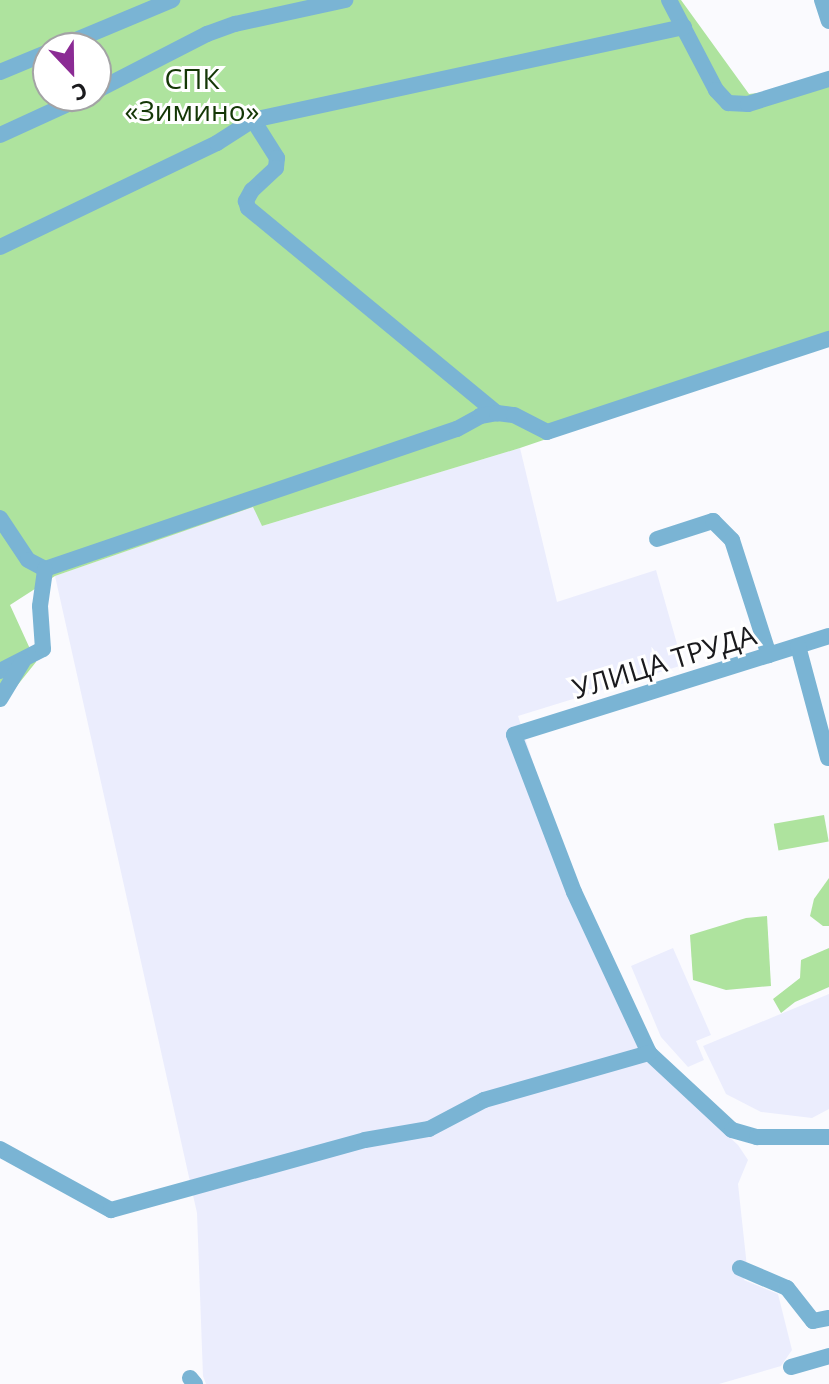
<!DOCTYPE html>
<html>
<head>
<meta charset="utf-8">
<style>
  body { margin:0 }
  #map { position:relative; width:829px; height:1384px; overflow:hidden; background:#fafafe; font-family:"Open Sans",sans-serif }
  div>[style] { position:absolute }
  [style*='--x'] { left:calc(var(--x)*1px); top:calc(var(--y)*1px); width:calc(var(--w)*1px); rotate:calc(var(--a)*1deg) }
  .built>* { inset:0; background:#ebedfd }
  .green>* { inset:0; background:#aee39e; transform-origin:0 0 }
  .minor>* { height:16px; margin:-8px; padding:0 8px; transform-origin:8px; border-radius:8px; background:#7ab4d4 }
  span { translate:-50% -50%; white-space:nowrap; text-align:center; line-height:1.15; -webkit-text-stroke:6px #fff; paint-order:stroke }
  .park-label { font-size:28px; color:#143706 }
  .street-label { font-size:28px; color:#1a1a1d }
  .north { position:absolute; left:32px; top:32px; width:80px; height:80px; box-sizing:border-box; background:#fff; border:2px solid #a3a3a5; border-radius:50%; rotate:158deg; font-size:22px; font-weight:700; line-height:32px; text-align:center; color:#1a1a1d }
  .north::after { content:''; display:block; margin:auto; width:28px; height:36px; background:#8b2b94; clip-path:polygon(50% 0,100% 100%,50% 72%,0 100%) }
</style>
</head>
<body>
<div id="map">
  <div class="built">
    <i style="clip-path:polygon(520px 448px,557px 602px,656px 570px,683px 665px,518px 716px,560px 845px,645px 1060px,738px 1145px,748px 1160px,738px 1184px,747px 1267px,744px 1280px,778px 1294px,792px 1350px,781px 1366px,719px 1384px,206px 1384px,203px 1376px,197px 1213px,55px 576px,254px 506px,262px 526px)"></i>
    <i style="clip-path:polygon(673px 948px,711px 1035px,696px 1041px,704px 1060px,688px 1067px,661px 1037px,631px 966px)"></i>
    <i style="clip-path:polygon(829px 994px,829px 1109px,812px 1118px,761px 1112px,726px 1094px,703px 1046px)"></i>
  </div>
  <div class="green">
    <i style="clip-path:polygon(evenodd,0 0,681px 0,749px 94px,829px 84px,829px 343px,520px 448px,262px 526px,253px 507px,55px 576px,10px 605px,36px 662px,0 707px,0 0,48px 48px,96px 48px,96px 96px,48px 96px,48px 48px)"></i>
    <i style="left:824px;top:815px;width:27px;height:51px;rotate:80deg"></i>
    <i style="clip-path:polygon(829px 878px,829px 926px,823px 926px,810px 916px,814px 899px)"></i>
    <i style="clip-path:polygon(767px 916px,771px 986px,726px 990px,693px 980px,690px 935px,746px 918px)"></i>
    <i style="clip-path:polygon(829px 948px,829px 987px,795px 1002px,781px 1013px,773px 999px,800px 978px,801px 960px)"></i>
  </div>
  <div class="minor">
    <i style="--x:669;--y:0;--w:102;--a:62.4"></i>
    <i style="--x:716;--y:90;--w:18;--a:47"></i>
    <i style="--x:728;--y:103;--w:20;--a:3"></i>
    <i style="--x:748;--y:104;--w:85;--a:-17.2"></i>
    <i style="--x:822;--y:0;--w:22;--a:72"></i>
    <i style="--x:57;--y:48;--w:125;--a:-22.7"></i>
    <i style="--x:0;--y:72;--w:52;--a:-22.6"></i>
    <i style="--x:96;--y:91;--w:125;--a:-27.2"></i>
    <i style="--x:207;--y:34;--w:30;--a:-20"></i>
    <i style="--x:235;--y:24;--w:113;--a:-12.3"></i>
    <i style="--x:253;--y:120;--w:45;--a:57.7"></i>
    <i style="--x:277;--y:158;--w:10;--a:96"></i>
    <i style="--x:276;--y:168;--w:33;--a:137"></i>
    <i style="--x:252;--y:190;--w:13;--a:119"></i>
    <i style="--x:246;--y:201;--w:7;--a:74"></i>
    <i style="--x:248;--y:208;--w:323;--a:39.5"></i>
    <i style="--x:0;--y:135;--w:94;--a:-24.6"></i>
    <i style="--x:0;--y:247;--w:241;--a:-25.6"></i>
    <i style="--x:217;--y:143;--w:43;--a:-32.6"></i>
    <i style="--x:253;--y:120;--w:441;--a:-12.2"></i>
    <i style="--x:0;--y:518;--w:50;--a:56.3"></i>
    <i style="--x:28;--y:560;--w:19;--a:28"></i>
    <i style="--x:45;--y:569;--w:435;--a:-18.8"></i>
    <i style="--x:457;--y:429;--w:26;--a:-29"></i>
    <i style="--x:480;--y:416;--w:17;--a:-10"></i>
    <i style="--x:497;--y:413;--w:17;--a:7"></i>
    <i style="--x:514;--y:415;--w:37;--a:27"></i>
    <i style="--x:547;--y:432;--w:297;--a:-18.3"></i>
    <i style="--x:657;--y:539;--w:59;--a:-17.8"></i>
    <i style="--x:713;--y:521;--w:27;--a:45"></i>
    <i style="--x:732;--y:540;--w:121;--a:72.2"></i>
    <i style="--x:829;--y:636;--w:330;--a:162.6"></i>
    <i style="--x:514;--y:735;--w:168;--a:69.1"></i>
    <i style="--x:574;--y:892;--w:178;--a:65"></i>
    <i style="--x:649;--y:1053;--w:113;--a:42.9"></i>
    <i style="--x:732;--y:1130;--w:26;--a:16"></i>
    <i style="--x:757;--y:1137;--w:72;--a:0"></i>
    <i style="--x:798;--y:646;--w:116;--a:75"></i>
    <i style="--x:0;--y:671;--w:48;--a:-27.1"></i>
    <i style="--x:43;--y:649;--w:43;--a:-94"></i>
    <i style="--x:40;--y:606;--w:37;--a:-82"></i>
    <i style="--x:0;--y:699;--w:44;--a:-58.8"></i>
    <i style="--x:0;--y:1149;--w:127;--a:28.8"></i>
    <i style="--x:111;--y:1210;--w:263;--a:-15.4"></i>
    <i style="--x:365;--y:1140;--w:65;--a:-9.8"></i>
    <i style="--x:429;--y:1129;--w:62;--a:-27.8"></i>
    <i style="--x:484;--y:1100;--w:172;--a:-15.9"></i>
    <i style="--x:740;--y:1268;--w:51;--a:23.1"></i>
    <i style="--x:787;--y:1288;--w:42;--a:51.8"></i>
    <i style="--x:813;--y:1321;--w:16;--a:-11"></i>
    <i style="--x:791;--y:1367;--w:40;--a:-16"></i>
    <i style="--x:190;--y:1378;--w:8;--a:50"></i>
  </div>
  <div class="park-label">
    <span style="left:192px;top:94px">СПК<br>«Зимино»</span>
  </div>
  <div class="street-label">
    <span style="left:664px;top:661px;rotate:-17deg">УЛИЦА ТРУДА</span>
  </div>
  <div class="north">С</div>
</div>
</body>
</html>
